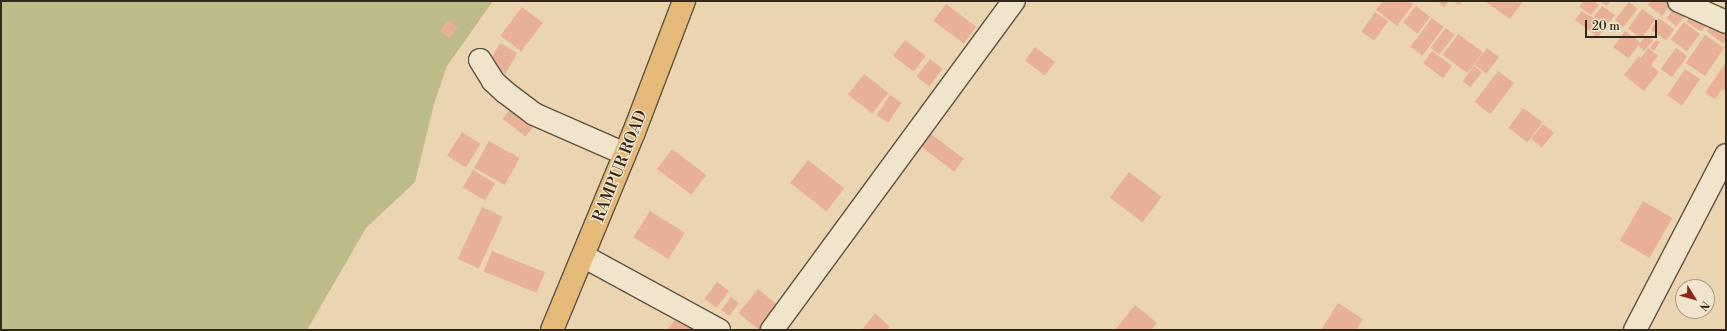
<!DOCTYPE html>
<html>
<head>
<meta charset="utf-8">
<style>
  body { margin:0 }
  #map { position:relative; width:1727px; height:331px; overflow:hidden; background:#ead5b0; font-family:"Libre Bodoni",serif }
  div>[style] { position:absolute }
  [style*='--x'] { left:calc(var(--x)*1px); top:calc(var(--y)*1px); width:calc(var(--w)*1px); rotate:calc(var(--a)*1deg) }
  .green>* { inset:0; background:#bdbb87 }
  .building>* { inset:0; background:#e8b196; transform-origin:0 0 }
  .roads { filter:drop-shadow(1px 0 #5f5342) drop-shadow(-1px 0 #5f5342) drop-shadow(0 1px #5f5342) drop-shadow(0 -1px #5f5342) }
  .minor>* { height:22px; margin:-11px; padding:0 11px; transform-origin:11px; border-radius:11px; background:#f1e4cc }
  .major>* { height:22px; margin:-11px; padding:0 11px; transform-origin:11px; border-radius:11px; background:#e5ba78 }
  span { translate:-50% -50%; white-space:nowrap; text-align:center; line-height:1.15; -webkit-text-stroke:3px #f1e4cc; paint-order:stroke }
  .street-label { font-size:16px; color:#31281d }
  .frame { position:absolute; inset:0; border:2px solid #31281d; pointer-events:none }
  .north { position:absolute; left:1675px; top:279px; width:40px; height:40px; box-sizing:border-box; background:#f1e4cc; border:1px solid #a49986; border-radius:50%; rotate:127deg; font-size:11px; font-weight:700; line-height:16px; text-align:center; color:#31281d }
  .north::after { content:''; display:block; margin:auto; width:14px; height:18px; background:#8f2418; clip-path:polygon(50% 0,100% 100%,50% 72%,0 100%) }
  .scale { position:absolute; left:1585px; top:20px; width:72px; height:18px; box-sizing:border-box; border:2px solid #31281d; border-top:0; padding-left:5px; font-size:12px; line-height:14px; white-space:nowrap; color:#31281d; -webkit-text-stroke:3px #f1e4cc; paint-order:stroke }
</style>
</head>
<body>
<div id="map">
  <div class="green">
    <i style="clip-path:polygon(1px 1px,493px 1px,447px 66px,434px 104px,415px 182px,366px 228px,307px 330px,1px 330px)"></i>
  </div>
  <div class="building">
    <i style="clip-path:polygon(1383px 1px,1409px 1px,1413px 4px,1397px 26px,1376px 10px)"></i>
    <i style="clip-path:polygon(1438px 1px,1449px 1px,1444px 7px)"></i>
    <i style="clip-path:polygon(1453px 1px,1462px 1px,1459px 5px)"></i>
    <i style="clip-path:polygon(1485px 1px,1520px 1px,1522px 3px,1510px 19px)"></i>
    <i style="clip-path:polygon(1583px 1px,1593px 1px,1599px 5px,1591px 15px,1579px 7px)"></i>
    <i style="clip-path:polygon(1600px 1px,1610px 1px,1607px 6px)"></i>
    <i style="clip-path:polygon(1650px 1px,1665px 1px,1670px 5px,1662px 16px,1648px 5px)"></i>
    <i style="left:1629px;top:2px;width:11px;height:23px;rotate:38deg"></i>
    <i style="left:946px;top:4px;width:38px;height:21px;rotate:37deg"></i>
    <i style="left:1677px;top:5px;width:13px;height:17px;rotate:39deg"></i>
    <i style="left:1416px;top:6px;width:18px;height:21px;rotate:38deg"></i>
    <i style="clip-path:polygon(1602px 6px,1615px 15px,1598px 37px,1575px 20px,1582px 11px,1593px 18px)"></i>
    <i style="left:522px;top:7px;width:26px;height:36px;rotate:37deg"></i>
    <i style="left:1642px;top:9px;width:17px;height:24px;rotate:36deg"></i>
    <i style="left:1694px;top:11px;width:18px;height:13px;rotate:34deg"></i>
    <i style="left:1375px;top:12px;width:16px;height:24px;rotate:35deg"></i>
    <i style="left:1432px;top:18px;width:15px;height:36px;rotate:37deg"></i>
    <i style="left:1659px;top:18px;width:19px;height:14px;rotate:36deg"></i>
    <i style="left:448px;top:20px;width:12px;height:14px;rotate:35deg"></i>
    <i style="clip-path:polygon(1714px 21px,1726px 30px,1726px 39px,1723px 44px,1707px 31px)"></i>
    <i style="left:1684px;top:22px;width:20px;height:22px;rotate:37deg"></i>
    <i style="left:1446px;top:28px;width:11px;height:25px;rotate:38deg"></i>
    <i style="left:1625px;top:31px;width:19px;height:20px;rotate:36deg"></i>
    <i style="left:1458px;top:34px;width:31px;height:26px;rotate:36deg"></i>
    <i style="left:1647px;top:35px;width:8px;height:14px;rotate:40deg"></i>
    <i style="left:1705px;top:35px;width:23px;height:34px;rotate:34deg"></i>
    <i style="left:905px;top:40px;width:26px;height:20px;rotate:37deg"></i>
    <i style="clip-path:polygon(1656px 40px,1660px 42px,1654px 51px,1650px 48px)"></i>
    <i style="left:500px;top:43px;width:20px;height:24px;rotate:30deg"></i>
    <i style="left:1035px;top:47px;width:25px;height:17px;rotate:37deg"></i>
    <i style="left:1487px;top:48px;width:15px;height:21px;rotate:37deg"></i>
    <i style="clip-path:polygon(1648px 48px,1658px 56px,1651px 65px,1659px 72px,1644px 91px,1624px 75px,1639px 56px,1641px 58px)"></i>
    <i style="left:1676px;top:48px;width:14px;height:26px;rotate:36deg"></i>
    <i style="left:1432px;top:51px;width:25px;height:15px;rotate:37deg"></i>
    <i style="left:930px;top:59px;width:16px;height:22px;rotate:38deg"></i>
    <i style="clip-path:polygon(1726px 62px,1726px 91px,1722px 89px,1715px 99px,1705px 93px)"></i>
    <i style="left:1474px;top:66px;width:10px;height:19px;rotate:37deg"></i>
    <i style="left:1685px;top:69px;width:18px;height:32px;rotate:34deg"></i>
    <i style="left:1498px;top:71px;width:20px;height:39px;rotate:37deg"></i>
    <i style="left:864px;top:74px;width:31px;height:26px;rotate:38deg"></i>
    <i style="left:890px;top:95px;width:14px;height:24px;rotate:34deg"></i>
    <i style="left:515px;top:103px;width:29px;height:20px;rotate:38deg"></i>
    <i style="left:1523px;top:108px;width:24px;height:25px;rotate:36deg"></i>
    <i style="left:1543px;top:124px;width:14px;height:19px;rotate:39deg"></i>
    <i style="left:462px;top:132px;width:22px;height:28px;rotate:32deg"></i>
    <i style="left:931px;top:134px;width:41px;height:16px;rotate:37deg"></i>
    <i style="left:489px;top:141px;width:35px;height:31px;rotate:29deg"></i>
    <i style="left:672px;top:149px;width:43px;height:25px;rotate:37deg"></i>
    <i style="left:808px;top:160px;width:46px;height:29px;rotate:38deg"></i>
    <i style="left:473px;top:170px;width:26px;height:20px;rotate:31deg"></i>
    <i style="left:1129px;top:172px;width:41px;height:32px;rotate:37deg"></i>
    <i style="left:1643px;top:201px;width:34px;height:46px;rotate:30deg"></i>
    <i style="left:482px;top:207px;width:23px;height:57px;rotate:25deg"></i>
    <i style="left:650px;top:211px;width:41px;height:31px;rotate:32deg"></i>
    <i style="left:492px;top:251px;width:57px;height:22px;rotate:22deg"></i>
    <i style="left:717px;top:282px;width:15px;height:21px;rotate:37deg"></i>
    <i style="left:758px;top:289px;width:27px;height:31px;rotate:39deg"></i>
    <i style="left:731px;top:297px;width:10px;height:16px;rotate:37deg"></i>
    <i style="clip-path:polygon(1338px 303px,1363px 319px,1356px 330px,1321px 330px)"></i>
    <i style="clip-path:polygon(1135px 305px,1157px 323px,1151px 330px,1115px 330px)"></i>
    <i style="clip-path:polygon(875px 313px,890px 327px,887px 330px,862px 330px)"></i>
    <i style="clip-path:polygon(677px 317px,694px 330px,667px 330px)"></i>
  </div>
  <div class="roads">
    <div class="minor">
      <i style="--x:1679;--y:1;--w:51;--a:24.1"></i>
      <i style="--x:480;--y:60;--w:25;--a:58"></i>
      <i style="--x:493;--y:81;--w:16;--a:43"></i>
      <i style="--x:505;--y:92;--w:36;--a:37"></i>
      <i style="--x:534;--y:114;--w:99;--a:23.7"></i>
      <i style="--x:583;--y:256;--w:155;--a:28.6"></i>
      <i style="--x:772;--y:330;--w:408;--a:-53.7"></i>
      <i style="--x:1635;--y:330;--w:197;--a:-62.5"></i>
    </div>
    <div class="major">
      <i style="--x:552;--y:330;--w:214;--a:-67.5"></i>
      <i style="--x:634;--y:132;--w:140;--a:-69.1"></i>
    </div>
  </div>
  <div class="street-label">
    <span style="left:620px;top:166px;rotate:-68deg">RAMPUR ROAD</span>
  </div>
  <div class="frame"></div>
  <div class="north">N</div>
  <div class="scale">20 m</div>
</div>
</body>
</html>
